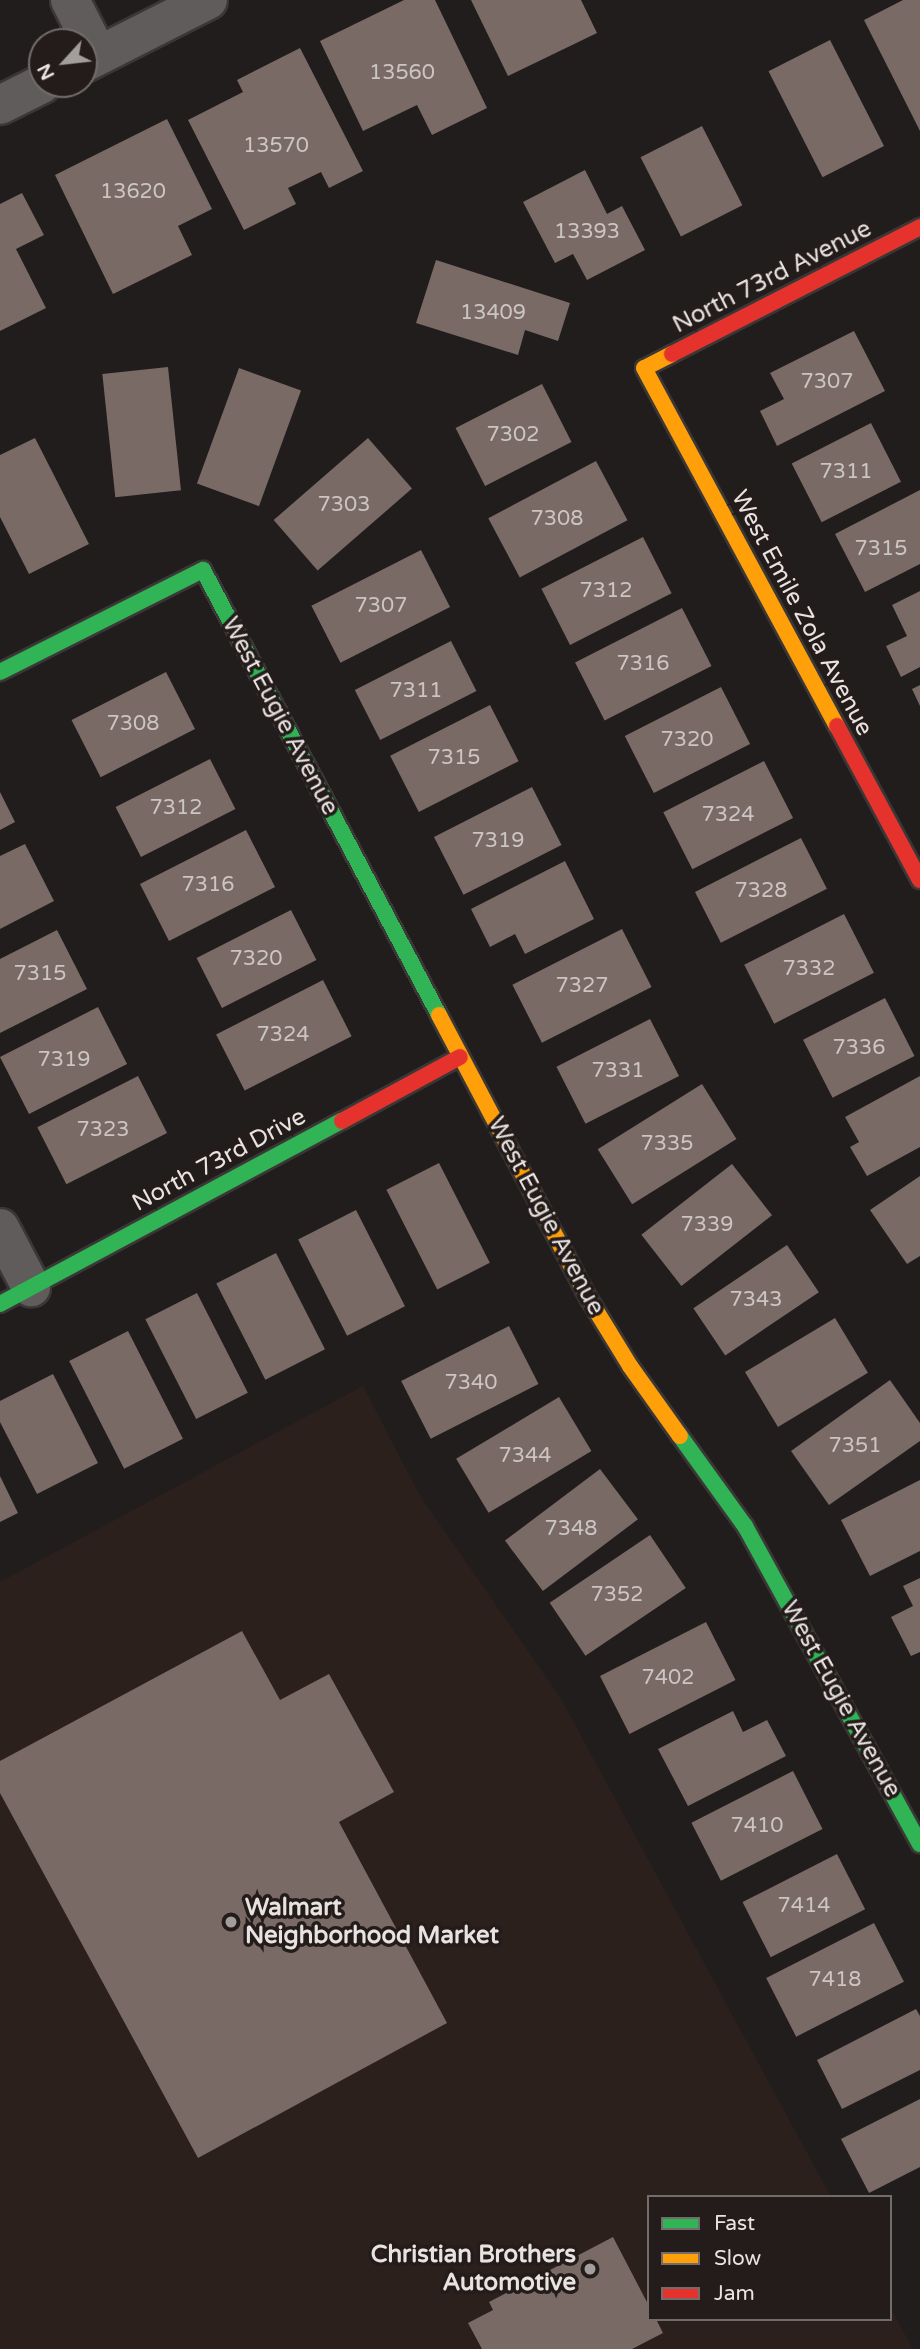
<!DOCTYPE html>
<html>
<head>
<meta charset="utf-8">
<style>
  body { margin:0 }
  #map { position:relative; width:920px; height:2349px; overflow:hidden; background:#211d1c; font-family:"Varela Round",sans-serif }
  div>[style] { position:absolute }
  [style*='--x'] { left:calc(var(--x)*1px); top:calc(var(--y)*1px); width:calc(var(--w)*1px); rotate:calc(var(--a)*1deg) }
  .built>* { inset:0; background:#2c201d }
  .building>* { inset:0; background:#796a66; transform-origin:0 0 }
  .roads { filter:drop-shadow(2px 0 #3a3736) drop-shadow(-2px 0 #3a3736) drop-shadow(0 2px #3a3736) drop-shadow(0 -2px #3a3736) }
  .street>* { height:38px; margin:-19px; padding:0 19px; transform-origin:19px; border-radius:19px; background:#5f5c5b }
  .fast>* { height:16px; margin:-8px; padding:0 8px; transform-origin:8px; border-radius:8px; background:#30b455 }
  .slow>* { height:16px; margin:-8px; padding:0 8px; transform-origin:8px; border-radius:8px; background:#ff9f0a }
  .jam>* { height:16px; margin:-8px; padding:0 8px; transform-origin:8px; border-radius:8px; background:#e5322d }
  .dots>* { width:19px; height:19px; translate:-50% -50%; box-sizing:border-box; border:4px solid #231c1a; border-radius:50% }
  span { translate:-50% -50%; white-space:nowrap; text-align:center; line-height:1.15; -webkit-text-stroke:7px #231c1a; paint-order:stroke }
  .number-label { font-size:21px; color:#ccc5c2 }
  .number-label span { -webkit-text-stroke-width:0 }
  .street-label { font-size:24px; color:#e8e3e1 }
  .poi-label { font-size:24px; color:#e8e3e1; font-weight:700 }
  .left { translate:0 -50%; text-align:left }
  .right { translate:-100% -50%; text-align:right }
  .legend { position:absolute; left:647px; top:2195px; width:245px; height:126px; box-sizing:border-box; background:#231c1a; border:2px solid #726c6a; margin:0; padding:9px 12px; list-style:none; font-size:21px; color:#e8e3e1 }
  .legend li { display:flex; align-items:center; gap:14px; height:35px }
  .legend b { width:35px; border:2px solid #726c6a }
  .north { position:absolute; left:28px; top:28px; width:70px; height:70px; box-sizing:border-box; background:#231c1a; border:2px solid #726c6a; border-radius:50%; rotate:243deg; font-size:19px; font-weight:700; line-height:28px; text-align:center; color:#e8e3e1 }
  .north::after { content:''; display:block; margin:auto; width:24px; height:32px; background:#a29e9c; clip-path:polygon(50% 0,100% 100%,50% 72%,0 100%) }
</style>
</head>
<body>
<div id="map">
  <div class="built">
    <i style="clip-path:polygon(363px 1386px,420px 1496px,560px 1697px,831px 2197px,649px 2197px,649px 2319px,890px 2319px,890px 2307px,913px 2349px,0 2349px,0 1582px)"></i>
  </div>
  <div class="building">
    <i style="clip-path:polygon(404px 0,435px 0,487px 108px,432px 135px,417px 105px,363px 131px,320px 41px)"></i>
    <i style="clip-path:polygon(471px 0,581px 0,597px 33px,508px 76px)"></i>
    <i style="clip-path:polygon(903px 0,920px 0,920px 131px,864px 20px)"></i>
    <i style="left:830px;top:40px;width:119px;height:69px;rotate:63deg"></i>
    <i style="clip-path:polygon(300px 48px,363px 171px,329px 188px,321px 172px,288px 188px,296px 204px,244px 230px,188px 120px,243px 92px,237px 80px)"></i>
    <i style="clip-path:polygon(167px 119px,212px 209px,178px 226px,192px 255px,113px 294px,55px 175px)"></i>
    <i style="left:702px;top:126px;width:89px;height:69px;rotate:63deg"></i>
    <i style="clip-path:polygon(585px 170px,607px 214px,622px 206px,645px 250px,587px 280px,573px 254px,555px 263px,523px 202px)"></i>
    <i style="clip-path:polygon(22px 193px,44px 235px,16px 249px,46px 308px,0 331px,0 204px)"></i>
    <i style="clip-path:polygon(436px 260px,570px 303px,558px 341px,525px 330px,518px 355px,416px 323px)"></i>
    <i style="clip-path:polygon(854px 331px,885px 391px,777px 446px,760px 411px,784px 399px,770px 373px)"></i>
    <i style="left:168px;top:367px;width:124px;height:66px;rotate:84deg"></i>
    <i style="left:239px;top:368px;width:66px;height:123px;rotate:20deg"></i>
    <i style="left:542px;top:384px;width:65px;height:97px;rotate:63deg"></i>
    <i style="left:871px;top:423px;width:66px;height:89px;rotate:63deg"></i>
    <i style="clip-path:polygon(35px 438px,89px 544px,29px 574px,0 517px,0 455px)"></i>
    <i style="left:368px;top:438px;width:67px;height:125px;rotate:49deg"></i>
    <i style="left:596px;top:461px;width:67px;height:122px;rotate:62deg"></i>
    <i style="clip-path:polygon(920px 490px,920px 564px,865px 592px,835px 534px)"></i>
    <i style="left:643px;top:537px;width:63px;height:114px;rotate:63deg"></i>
    <i style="left:421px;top:550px;width:64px;height:123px;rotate:63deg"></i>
    <i style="clip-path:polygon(920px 591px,920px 667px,901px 677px,886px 646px,907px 636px,892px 605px)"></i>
    <i style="left:682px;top:608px;width:65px;height:120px;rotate:63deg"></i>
    <i style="left:451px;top:641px;width:56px;height:108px;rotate:63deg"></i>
    <i style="left:166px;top:672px;width:64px;height:106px;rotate:63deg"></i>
    <i style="clip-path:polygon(920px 685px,920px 706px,912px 689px)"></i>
    <i style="left:721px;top:687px;width:64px;height:108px;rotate:63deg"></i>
    <i style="left:490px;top:705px;width:63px;height:112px;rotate:63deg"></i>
    <i style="left:210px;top:759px;width:56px;height:106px;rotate:63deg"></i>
    <i style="left:764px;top:761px;width:64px;height:113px;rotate:63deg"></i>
    <i style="left:532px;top:787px;width:65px;height:110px;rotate:63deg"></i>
    <i style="clip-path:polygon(0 792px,15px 822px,0 830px)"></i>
    <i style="left:246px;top:830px;width:64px;height:119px;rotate:63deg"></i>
    <i style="left:801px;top:838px;width:57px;height:119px;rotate:63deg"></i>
    <i style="clip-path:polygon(25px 844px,54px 901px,0 929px,0 856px)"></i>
    <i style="clip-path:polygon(565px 861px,594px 919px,525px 954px,515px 934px,490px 947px,471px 909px)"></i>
    <i style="left:291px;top:910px;width:56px;height:106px;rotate:63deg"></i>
    <i style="left:844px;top:914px;width:66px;height:112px;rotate:63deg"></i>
    <i style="left:622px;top:929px;width:65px;height:123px;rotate:63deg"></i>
    <i style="clip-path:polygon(57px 930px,87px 989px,0 1033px,0 959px)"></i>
    <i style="left:323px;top:980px;width:63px;height:120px;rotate:63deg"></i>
    <i style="left:885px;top:998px;width:65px;height:92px;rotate:63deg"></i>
    <i style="left:98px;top:1007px;width:64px;height:110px;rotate:63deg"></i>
    <i style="left:650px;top:1019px;width:64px;height:105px;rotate:63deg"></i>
    <i style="left:138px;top:1076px;width:64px;height:113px;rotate:63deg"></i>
    <i style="clip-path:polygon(920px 1076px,920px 1147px,867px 1176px,850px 1147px,859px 1142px,845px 1117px)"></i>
    <i style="left:702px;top:1084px;width:65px;height:123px;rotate:58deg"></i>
    <i style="left:439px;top:1163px;width:112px;height:59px;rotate:63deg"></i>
    <i style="left:732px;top:1164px;width:65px;height:115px;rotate:52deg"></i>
    <i style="clip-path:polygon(920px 1176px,920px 1256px,907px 1264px,870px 1210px)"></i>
    <i style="left:356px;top:1210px;width:108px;height:65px;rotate:63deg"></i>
    <i style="left:787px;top:1245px;width:57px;height:113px;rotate:56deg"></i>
    <i style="left:276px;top:1253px;width:108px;height:67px;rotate:63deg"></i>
    <i style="left:197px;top:1293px;width:112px;height:58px;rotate:63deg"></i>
    <i style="left:835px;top:1318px;width:64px;height:105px;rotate:59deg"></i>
    <i style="left:509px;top:1326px;width:65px;height:121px;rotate:63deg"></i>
    <i style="left:128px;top:1331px;width:121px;height:66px;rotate:63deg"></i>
    <i style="clip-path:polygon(53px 1374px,98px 1463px,37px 1494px,0 1422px,0 1401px)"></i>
    <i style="clip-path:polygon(890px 1380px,920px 1423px,920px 1441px,829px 1505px,791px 1451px)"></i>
    <i style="left:559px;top:1397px;width:63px;height:120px;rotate:59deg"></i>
    <i style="left:600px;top:1469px;width:63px;height:119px;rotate:53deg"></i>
    <i style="clip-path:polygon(0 1476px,18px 1513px,0 1522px)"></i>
    <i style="clip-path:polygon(920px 1480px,920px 1551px,870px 1576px,841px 1520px)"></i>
    <i style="left:650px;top:1535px;width:64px;height:121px;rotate:56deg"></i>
    <i style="clip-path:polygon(920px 1578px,920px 1652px,911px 1656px,891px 1617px,913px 1606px,903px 1586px)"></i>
    <i style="left:706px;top:1622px;width:65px;height:119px;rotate:63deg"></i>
    <i style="clip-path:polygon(242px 1631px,280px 1700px,329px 1674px,394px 1792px,339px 1822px,447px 2023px,198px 2158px,0 1793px,0 1761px)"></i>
    <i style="clip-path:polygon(733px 1711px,743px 1732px,767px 1720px,786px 1756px,688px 1806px,658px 1749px)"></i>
    <i style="left:793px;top:1771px;width:65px;height:114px;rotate:63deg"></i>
    <i style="left:837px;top:1854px;width:62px;height:106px;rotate:63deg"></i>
    <i style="left:874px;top:1923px;width:66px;height:121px;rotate:63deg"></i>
    <i style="clip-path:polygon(916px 2009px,920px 2016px,920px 2070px,842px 2109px,817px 2060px)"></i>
    <i style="clip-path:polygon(920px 2099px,920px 2167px,869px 2193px,841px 2139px)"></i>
    <i style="clip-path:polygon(613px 2237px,649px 2306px,649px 2319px,656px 2319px,663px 2333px,632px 2349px,482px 2349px,468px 2323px,493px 2310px,489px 2302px)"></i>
  </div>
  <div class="roads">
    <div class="street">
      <i style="--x:70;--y:0;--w:62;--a:63"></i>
      <i style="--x:84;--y:63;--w:139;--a:-26.9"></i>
      <i style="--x:0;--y:105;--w:47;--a:-26.6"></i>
      <i style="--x:0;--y:1228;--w:67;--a:62.3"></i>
    </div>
    <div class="fast">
      <i style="--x:0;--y:672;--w:227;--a:-26.7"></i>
      <i style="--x:203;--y:570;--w:504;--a:62.06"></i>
      <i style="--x:0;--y:1304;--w:388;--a:-28.2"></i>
      <i style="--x:680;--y:1436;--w:111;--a:54.2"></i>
      <i style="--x:745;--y:1526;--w:363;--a:61.2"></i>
    </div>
    <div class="slow">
      <i style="--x:672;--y:354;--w:31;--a:153"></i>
      <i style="--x:644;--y:368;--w:407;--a:61.7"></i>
      <i style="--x:439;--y:1015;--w:321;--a:62.2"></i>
      <i style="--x:589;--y:1299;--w:79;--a:58.5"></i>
      <i style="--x:630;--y:1366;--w:86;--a:54.5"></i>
    </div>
    <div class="jam">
      <i style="--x:672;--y:354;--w:279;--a:-27.1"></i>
      <i style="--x:837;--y:726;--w:175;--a:61.7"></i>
      <i style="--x:342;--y:1121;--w:134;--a:-28.5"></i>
    </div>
  </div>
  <div class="dots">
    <i style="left:231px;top:1922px;background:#a29e9c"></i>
    <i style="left:590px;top:2269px;background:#a29e9c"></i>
  </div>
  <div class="number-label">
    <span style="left:402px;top:73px">13560</span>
    <span style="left:276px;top:146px">13570</span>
    <span style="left:133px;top:192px">13620</span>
    <span style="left:587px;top:232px">13393</span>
    <span style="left:493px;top:313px">13409</span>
    <span style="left:827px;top:382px">7307</span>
    <span style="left:513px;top:435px">7302</span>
    <span style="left:846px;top:472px">7311</span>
    <span style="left:344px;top:505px">7303</span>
    <span style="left:557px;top:519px">7308</span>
    <span style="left:881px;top:549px">7315</span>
    <span style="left:606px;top:591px">7312</span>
    <span style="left:381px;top:606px">7307</span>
    <span style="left:643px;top:664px">7316</span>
    <span style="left:416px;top:691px">7311</span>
    <span style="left:133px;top:724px">7308</span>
    <span style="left:687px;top:740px">7320</span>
    <span style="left:454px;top:758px">7315</span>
    <span style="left:176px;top:808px">7312</span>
    <span style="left:728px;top:815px">7324</span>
    <span style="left:498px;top:841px">7319</span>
    <span style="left:208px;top:885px">7316</span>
    <span style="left:761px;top:891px">7328</span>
    <span style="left:256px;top:959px">7320</span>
    <span style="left:809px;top:969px">7332</span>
    <span style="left:40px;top:974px">7315</span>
    <span style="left:582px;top:986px">7327</span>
    <span style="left:283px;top:1035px">7324</span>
    <span style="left:859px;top:1048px">7336</span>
    <span style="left:64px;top:1060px">7319</span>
    <span style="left:618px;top:1071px">7331</span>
    <span style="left:103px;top:1130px">7323</span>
    <span style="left:667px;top:1144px">7335</span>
    <span style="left:707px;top:1225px">7339</span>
    <span style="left:756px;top:1300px">7343</span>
    <span style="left:471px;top:1383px">7340</span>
    <span style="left:855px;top:1446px">7351</span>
    <span style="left:525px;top:1456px">7344</span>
    <span style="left:571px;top:1529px">7348</span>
    <span style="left:617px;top:1595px">7352</span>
    <span style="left:668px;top:1678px">7402</span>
    <span style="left:757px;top:1826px">7410</span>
    <span style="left:804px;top:1906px">7414</span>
    <span style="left:835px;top:1980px">7418</span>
  </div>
  <div class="street-label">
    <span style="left:772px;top:277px;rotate:-27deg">North 73rd Avenue</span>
    <span style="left:802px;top:613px;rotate:62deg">West Emile Zola Avenue</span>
    <span style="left:280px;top:716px;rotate:62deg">West Eugie Avenue</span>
    <span style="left:219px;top:1160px;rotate:-28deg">North 73rd Drive</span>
    <span style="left:546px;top:1216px;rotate:62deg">West Eugie Avenue</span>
    <span style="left:841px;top:1699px;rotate:61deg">West Eugie Avenue</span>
  </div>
  <div class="poi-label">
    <span class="left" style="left:245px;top:1922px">Walmart<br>Neighborhood Market</span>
    <span class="right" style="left:576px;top:2269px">Christian Brothers<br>Automotive</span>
  </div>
  <ul class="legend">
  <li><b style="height:9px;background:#30b455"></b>Fast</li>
  <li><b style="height:9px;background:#ff9f0a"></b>Slow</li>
  <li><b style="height:9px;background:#e5322d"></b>Jam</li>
  </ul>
  <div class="north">N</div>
</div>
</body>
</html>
